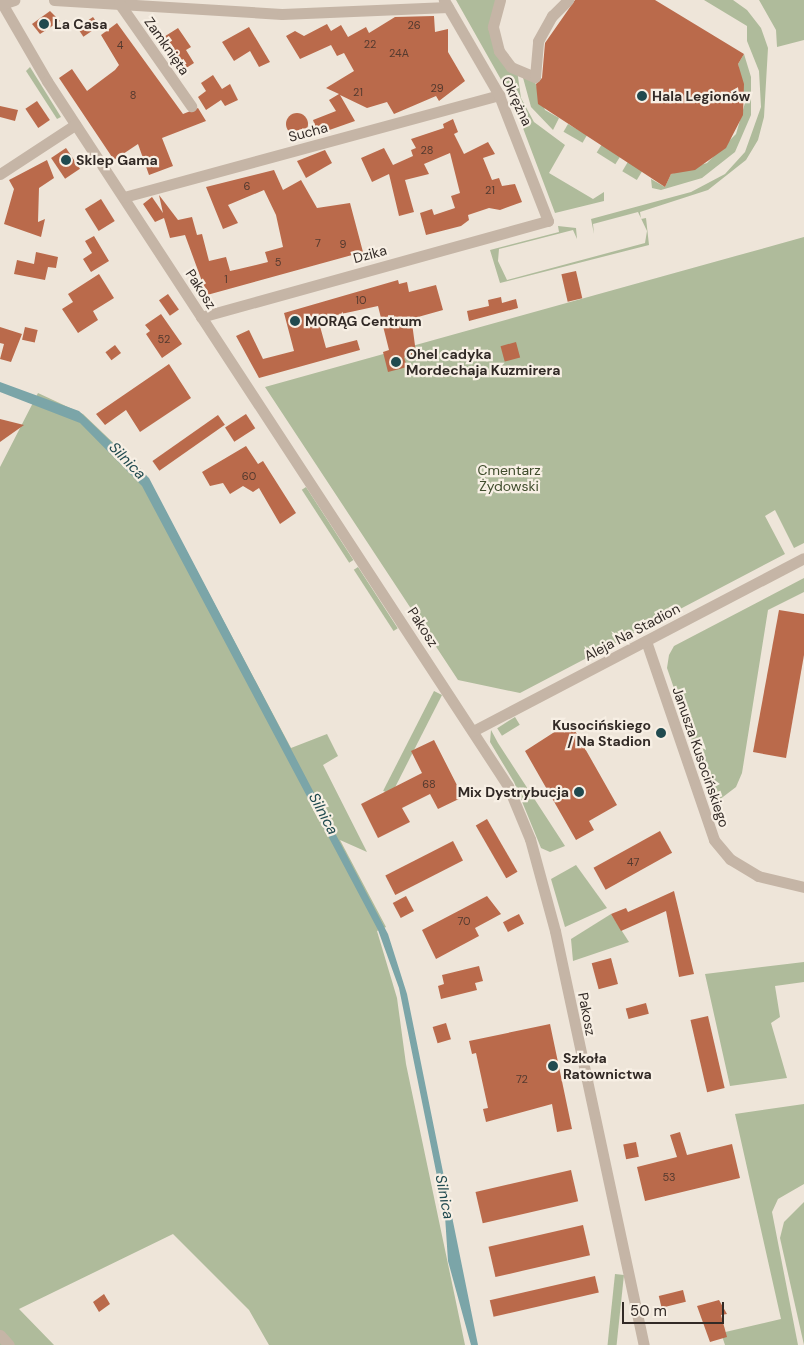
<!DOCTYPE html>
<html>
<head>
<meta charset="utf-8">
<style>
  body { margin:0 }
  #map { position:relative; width:804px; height:1345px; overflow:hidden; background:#eee5d9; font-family:"DM Sans",sans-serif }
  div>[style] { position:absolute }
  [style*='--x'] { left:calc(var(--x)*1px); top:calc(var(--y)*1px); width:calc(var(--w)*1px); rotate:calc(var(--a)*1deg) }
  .green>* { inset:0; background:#afbb9b; transform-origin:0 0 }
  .water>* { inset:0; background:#7ba5a8 }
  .building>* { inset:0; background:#ba6a4b; transform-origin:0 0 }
  .round { border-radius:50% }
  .street>* { height:11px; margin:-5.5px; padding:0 5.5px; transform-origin:5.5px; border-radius:5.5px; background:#c5b5a6 }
  .dots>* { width:14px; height:14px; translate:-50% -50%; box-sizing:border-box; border:2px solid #f7efe4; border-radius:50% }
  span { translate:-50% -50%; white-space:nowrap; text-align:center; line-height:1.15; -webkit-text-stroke:4.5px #f7efe4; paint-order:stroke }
  .number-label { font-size:11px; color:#543a2f }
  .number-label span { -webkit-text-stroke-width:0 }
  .poi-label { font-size:14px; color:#322a26; font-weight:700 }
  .left { translate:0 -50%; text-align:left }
  .right { translate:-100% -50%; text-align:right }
  .street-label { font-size:14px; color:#322a26 }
  .park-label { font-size:14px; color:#404d2d }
  .water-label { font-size:15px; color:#204a4f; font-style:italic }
  .scale { position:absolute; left:622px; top:1302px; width:102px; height:22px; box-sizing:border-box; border:2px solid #322a26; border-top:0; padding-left:6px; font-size:15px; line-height:18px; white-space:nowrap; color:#322a26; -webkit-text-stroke:4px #f7efe4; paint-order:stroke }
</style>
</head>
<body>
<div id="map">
  <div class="green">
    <i style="clip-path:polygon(456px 0,500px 0,494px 35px,517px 70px,521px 98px,534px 122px,565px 145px,549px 173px,593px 199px,604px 192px,604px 201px,555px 213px,512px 99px)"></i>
    <i style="clip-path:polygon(704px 0,733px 0,747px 10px,761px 28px,768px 48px,764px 117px,758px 140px,746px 160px,708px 190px,640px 212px,641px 219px,646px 218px,649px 245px,500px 283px,490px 250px,559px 232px,558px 226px,576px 228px,577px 239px,573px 230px,499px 249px,498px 261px,507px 280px,645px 243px,647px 231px,638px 212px,593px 224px,594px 234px,591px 219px,691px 192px,725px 174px,745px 152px,761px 107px,759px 71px,747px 41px,747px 26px)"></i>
    <i style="clip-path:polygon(759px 0,804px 0,804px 40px,777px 47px,776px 30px)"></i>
    <i style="clip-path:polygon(744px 54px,751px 77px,751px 115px,735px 152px,702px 178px,661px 190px,652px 188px,651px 179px,665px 187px,671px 174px,707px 163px,736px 134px,745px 103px,738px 64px)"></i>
    <i style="clip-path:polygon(30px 67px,61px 117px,57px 119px,26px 71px)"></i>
    <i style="clip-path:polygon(522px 74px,535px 82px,545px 110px,559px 118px,553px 130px,531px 107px)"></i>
    <i style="left:568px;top:124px;width:22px;height:9px;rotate:30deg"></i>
    <i style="left:602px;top:144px;width:22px;height:10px;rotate:32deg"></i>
    <i style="left:629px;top:160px;width:17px;height:13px;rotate:31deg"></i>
    <i style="clip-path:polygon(804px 237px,804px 543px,794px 548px,775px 510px,765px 516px,785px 554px,520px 693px,458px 680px,265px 387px)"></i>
    <i style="clip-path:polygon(38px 393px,83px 414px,145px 473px,291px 748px,327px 734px,338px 756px,323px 765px,367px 852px,340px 840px,386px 927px,377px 931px,397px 998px,406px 1064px,465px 1345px,269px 1345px,249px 1310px,173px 1234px,19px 1309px,54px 1345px,0 1345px,0 467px)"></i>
    <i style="left:306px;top:487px;width:87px;height:5px;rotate:57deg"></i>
    <i style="left:358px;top:567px;width:73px;height:5px;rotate:57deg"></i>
    <i style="clip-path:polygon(804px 578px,804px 592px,768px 610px,742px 773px,736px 787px,719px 800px,712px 799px,667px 668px,669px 655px,674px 646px)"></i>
    <i style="left:434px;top:691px;width:9px;height:112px;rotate:27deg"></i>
    <i style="left:515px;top:717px;width:9px;height:21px;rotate:58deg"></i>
    <i style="clip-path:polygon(491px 730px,498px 743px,565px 846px,550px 852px,541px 848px,514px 782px,490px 742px)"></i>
    <i style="clip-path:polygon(576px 865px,607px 908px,565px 927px,551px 879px)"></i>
    <i style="clip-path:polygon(611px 914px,629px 942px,573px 961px,571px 939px)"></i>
    <i style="clip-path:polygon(804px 962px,804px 982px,775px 986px,780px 1017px,771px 1023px,787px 1078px,730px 1086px,705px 974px)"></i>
    <i style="clip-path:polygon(804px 1104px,804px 1184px,778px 1199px,772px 1212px,798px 1345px,725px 1345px,721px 1333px,781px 1319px,735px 1114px)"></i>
    <i style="clip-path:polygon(804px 1202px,804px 1345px,780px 1238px,784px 1222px)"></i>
    <i style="left:615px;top:1274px;width:9px;height:72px;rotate:6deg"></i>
  </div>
  <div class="water">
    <i style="clip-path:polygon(0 382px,79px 411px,149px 478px,388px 934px,407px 994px,478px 1345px,471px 1345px,448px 1261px,445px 1216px,399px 988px,378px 930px,142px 486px,80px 423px,0 392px)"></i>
  </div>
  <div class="building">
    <i style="clip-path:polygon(575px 0,655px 0,744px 54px,738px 64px,744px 84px,743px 115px,726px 148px,695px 170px,671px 174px,665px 187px,538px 104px,536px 84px,542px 78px,545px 43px)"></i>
    <i style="clip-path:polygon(50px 11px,60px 21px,40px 34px,32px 24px)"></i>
    <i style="clip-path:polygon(434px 16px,435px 32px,448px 29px,448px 52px,465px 81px,439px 101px,436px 96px,394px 114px,387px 102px,367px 108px,340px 95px,355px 121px,318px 134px,313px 120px,336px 111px,329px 100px,339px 94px,326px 88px,354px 71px,344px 53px,337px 56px,331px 45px,300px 59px,286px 36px,295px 31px,304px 36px,327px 24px,331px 31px,341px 25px,348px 37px,366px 27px,369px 33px,395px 17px)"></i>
    <i style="left:93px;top:17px;width:11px;height:19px;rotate:56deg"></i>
    <i style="clip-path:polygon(117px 23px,183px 114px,198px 108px,206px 121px,162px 138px,173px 166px,149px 175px,138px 144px,114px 160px,59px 78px,72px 69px,87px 91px,115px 70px,119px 65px,101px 35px)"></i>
    <i style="clip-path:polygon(249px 27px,270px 62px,259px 67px,250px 51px,234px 61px,222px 42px)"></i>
    <i style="clip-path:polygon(178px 28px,191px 47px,186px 50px,194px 63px,180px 72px,159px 40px)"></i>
    <i style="clip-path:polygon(213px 75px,222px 89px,230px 84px,238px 100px,225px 106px,221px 100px,206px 110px,198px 97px,206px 91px,201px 83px)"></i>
    <i style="left:37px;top:101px;width:23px;height:14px;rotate:56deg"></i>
    <i style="clip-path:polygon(0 106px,18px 110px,15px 121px,0 117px)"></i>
    <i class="round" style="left:286px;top:113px;width:22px;height:22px"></i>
    <i style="clip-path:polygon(453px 119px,458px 132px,454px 134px,464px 154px,488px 142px,495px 154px,483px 158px,492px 180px,499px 178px,502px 186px,515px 184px,522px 202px,500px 210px,489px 208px,468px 215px,469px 220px,461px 226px,426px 235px,420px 213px,432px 209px,434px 215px,455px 208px,451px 196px,460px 193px,450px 153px,424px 164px,429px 174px,405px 180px,414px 212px,399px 216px,389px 174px,372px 182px,361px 158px,384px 148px,393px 165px,413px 156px,411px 150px,416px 148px,411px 139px,444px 128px,443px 124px)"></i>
    <i style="left:66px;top:148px;width:25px;height:18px;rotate:56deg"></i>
    <i style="clip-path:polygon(325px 150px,332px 163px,306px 178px,297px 161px)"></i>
    <i style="clip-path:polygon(47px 160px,54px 178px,39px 188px,38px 222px,45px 219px,41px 237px,4px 224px,14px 189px,9px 180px)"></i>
    <i style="clip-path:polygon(274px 170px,283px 190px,301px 180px,317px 208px,350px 203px,363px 252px,207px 295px,185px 235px,170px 238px,164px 218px,155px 222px,143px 204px,152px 197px,163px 213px,159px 195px,178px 220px,192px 217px,197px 235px,202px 234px,209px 261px,226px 257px,230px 271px,239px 269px,268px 262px,265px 252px,283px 247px,276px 215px,264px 190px,228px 205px,238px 223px,223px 229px,206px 187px)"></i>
    <i style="left:101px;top:199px;width:26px;height:19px;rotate:58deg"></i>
    <i style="clip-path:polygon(94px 236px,109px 261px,91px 272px,83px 259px,92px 253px,85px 241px)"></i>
    <i style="clip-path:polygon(36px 252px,58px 257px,56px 268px,48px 267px,45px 280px,14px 274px,17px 260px,34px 264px)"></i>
    <i style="left:576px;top:271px;width:28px;height:15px;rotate:77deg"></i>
    <i style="clip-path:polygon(99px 274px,114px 298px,93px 311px,98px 320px,78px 333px,62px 309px,73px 302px,68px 294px)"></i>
    <i style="clip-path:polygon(398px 280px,399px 284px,407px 282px,409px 292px,436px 285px,443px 310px,418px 317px,419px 322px,412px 323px,416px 353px,404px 357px,407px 367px,388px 372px,383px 352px,389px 350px,378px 306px,318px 319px,326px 348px,357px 340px,360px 350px,259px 378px,236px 336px,249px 330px,263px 359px,294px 351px,284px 313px)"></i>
    <i style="left:168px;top:294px;width:19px;height:11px;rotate:55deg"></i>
    <i style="clip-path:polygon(501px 297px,502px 303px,516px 299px,518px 308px,469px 321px,467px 311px,489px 306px,488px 300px)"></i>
    <i style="clip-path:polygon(161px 314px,182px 344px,162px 358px,146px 334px,150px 331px,145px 325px)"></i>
    <i style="clip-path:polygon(0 327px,22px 334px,11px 362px,0 359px,4px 344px,0 343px)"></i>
    <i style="left:25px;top:327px;width:13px;height:13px;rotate:13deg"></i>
    <i style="left:516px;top:342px;width:16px;height:16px;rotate:75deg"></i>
    <i style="left:115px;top:345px;width:10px;height:12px;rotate:53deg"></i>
    <i style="clip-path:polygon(169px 364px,191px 398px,140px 432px,126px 410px,105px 425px,96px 414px)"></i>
    <i style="left:246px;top:414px;width:17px;height:25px;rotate:57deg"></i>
    <i style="left:218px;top:415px;width:12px;height:80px;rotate:55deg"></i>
    <i style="clip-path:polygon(0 419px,24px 425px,0 442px)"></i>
    <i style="clip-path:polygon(246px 446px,258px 464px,263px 461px,296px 513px,280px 524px,259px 488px,253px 492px,243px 486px,230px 494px,223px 483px,210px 486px,202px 472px)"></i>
    <i style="clip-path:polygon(779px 610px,804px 614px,804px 655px,786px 758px,753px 752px)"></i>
    <i style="clip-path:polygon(570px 722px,617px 805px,589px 821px,594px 830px,576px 840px,525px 751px)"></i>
    <i style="clip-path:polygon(434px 740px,463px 797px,438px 809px,430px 794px,402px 808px,410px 822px,378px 838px,361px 804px,422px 773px,411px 751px)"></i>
    <i style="left:487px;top:819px;width:61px;height:13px;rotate:60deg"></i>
    <i style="left:660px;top:831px;width:25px;height:76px;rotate:61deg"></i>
    <i style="left:453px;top:841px;width:22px;height:76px;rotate:63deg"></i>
    <i style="clip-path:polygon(674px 891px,694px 974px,679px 977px,666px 911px,621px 931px,611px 914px,626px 908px,628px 912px)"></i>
    <i style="left:406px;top:896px;width:17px;height:15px;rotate:62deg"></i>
    <i style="clip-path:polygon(487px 896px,501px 914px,475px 928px,479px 936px,436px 959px,422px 930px)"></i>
    <i style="left:519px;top:914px;width:11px;height:18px;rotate:63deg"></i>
    <i style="left:611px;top:958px;width:27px;height:20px;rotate:75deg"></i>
    <i style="clip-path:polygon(479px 966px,483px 981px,475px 983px,477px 990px,441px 999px,438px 986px,444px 984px,442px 975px)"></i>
    <i style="left:646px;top:1003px;width:11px;height:21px;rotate:75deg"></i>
    <i style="left:708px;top:1016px;width:74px;height:18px;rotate:77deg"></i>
    <i style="left:446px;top:1023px;width:17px;height:14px;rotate:73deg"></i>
    <i style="clip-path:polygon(550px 1024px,572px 1129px,557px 1132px,552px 1104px,486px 1122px,483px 1109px,488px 1108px,476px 1053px,472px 1054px,469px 1041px)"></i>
    <i style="clip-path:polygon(680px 1132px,687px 1155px,732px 1144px,740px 1178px,645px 1201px,637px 1167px,677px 1157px,670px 1135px)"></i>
    <i style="left:636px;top:1142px;width:15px;height:13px;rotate:79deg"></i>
    <i style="left:571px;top:1170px;width:32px;height:98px;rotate:77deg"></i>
    <i style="left:583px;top:1225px;width:31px;height:97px;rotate:77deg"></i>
    <i style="left:595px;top:1276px;width:17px;height:108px;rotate:77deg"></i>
    <i style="left:683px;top:1290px;width:12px;height:25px;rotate:76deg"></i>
    <i style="clip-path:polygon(104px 1294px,110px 1304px,99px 1312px,93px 1302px)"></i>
    <i style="clip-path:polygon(719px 1300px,727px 1314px,721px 1315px,727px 1337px,710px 1342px,697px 1306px)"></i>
  </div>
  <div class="street">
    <i style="--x:0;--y:0;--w:94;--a:59.9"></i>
    <i style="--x:47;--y:81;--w:842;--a:56.82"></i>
    <i style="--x:508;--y:786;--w:57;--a:67.5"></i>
    <i style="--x:530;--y:839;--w:95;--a:74.8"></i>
    <i style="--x:555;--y:931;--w:423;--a:77.9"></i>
    <i style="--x:54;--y:0;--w:228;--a:3.5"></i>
    <i style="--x:282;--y:14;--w:166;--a:-2.4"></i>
    <i style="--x:500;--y:0;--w:28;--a:105"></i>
    <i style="--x:493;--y:27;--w:25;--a:76"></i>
    <i style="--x:499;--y:51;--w:20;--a:53"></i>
    <i style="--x:511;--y:67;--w:26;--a:23"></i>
    <i style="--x:535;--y:77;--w:36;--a:-85"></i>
    <i style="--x:538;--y:41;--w:29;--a:-61"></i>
    <i style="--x:552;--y:16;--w:23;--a:-45"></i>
    <i style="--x:119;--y:3;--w:126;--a:55"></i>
    <i style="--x:2;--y:4;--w:13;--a:-18"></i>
    <i style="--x:0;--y:174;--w:90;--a:-33.2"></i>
    <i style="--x:124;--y:197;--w:389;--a:-15.2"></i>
    <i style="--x:201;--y:317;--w:360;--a:-15.5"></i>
    <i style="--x:548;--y:221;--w:135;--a:-111.3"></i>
    <i style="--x:499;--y:95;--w:110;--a:-120.1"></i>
    <i style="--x:646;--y:641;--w:210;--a:71.1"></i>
    <i style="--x:714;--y:840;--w:25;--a:50"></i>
    <i style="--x:730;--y:859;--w:33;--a:31"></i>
    <i style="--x:758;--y:876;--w:47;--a:13.4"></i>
    <i style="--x:473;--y:731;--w:373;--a:-27.6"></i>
    <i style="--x:0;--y:1335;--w:13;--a:48"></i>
  </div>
  <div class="dots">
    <i style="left:44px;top:24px;background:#204a4f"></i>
    <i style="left:642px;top:96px;background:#204a4f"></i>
    <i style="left:66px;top:160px;background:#204a4f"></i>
    <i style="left:295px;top:321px;background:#204a4f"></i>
    <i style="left:396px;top:362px;background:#204a4f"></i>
    <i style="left:661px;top:733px;background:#204a4f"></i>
    <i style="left:579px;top:792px;background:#204a4f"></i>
    <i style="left:553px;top:1066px;background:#204a4f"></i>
  </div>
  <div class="number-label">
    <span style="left:414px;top:25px">26</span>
    <span style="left:370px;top:44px">22</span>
    <span style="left:120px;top:45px">4</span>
    <span style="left:399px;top:53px">24A</span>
    <span style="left:437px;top:88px">29</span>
    <span style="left:358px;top:92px">21</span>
    <span style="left:133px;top:95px">8</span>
    <span style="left:427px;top:150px">28</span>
    <span style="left:247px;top:186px">6</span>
    <span style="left:490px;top:190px">21</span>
    <span style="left:318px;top:243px">7</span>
    <span style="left:343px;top:244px">9</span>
    <span style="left:278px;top:262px">5</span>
    <span style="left:226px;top:279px">1</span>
    <span style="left:361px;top:300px">10</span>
    <span style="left:164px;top:339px">52</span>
    <span style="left:249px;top:476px">60</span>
    <span style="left:429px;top:784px">68</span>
    <span style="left:633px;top:862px">47</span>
    <span style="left:464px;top:921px">70</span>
    <span style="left:522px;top:1079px">72</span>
    <span style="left:669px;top:1177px">53</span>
  </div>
  <div class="poi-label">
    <span class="left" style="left:54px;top:24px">La Casa</span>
    <span class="left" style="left:652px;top:96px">Hala Legionów</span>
    <span class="left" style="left:76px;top:160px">Sklep Gama</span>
    <span class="left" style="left:305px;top:321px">MORĄG Centrum</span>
    <span class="left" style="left:406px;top:362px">Ohel cadyka<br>Mordechaja Kuzmirera</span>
    <span class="right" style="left:651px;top:733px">Kusocińskiego<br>/ Na Stadion</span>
    <span class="right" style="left:569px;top:792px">Mix Dystrybucja</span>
    <span class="left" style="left:563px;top:1066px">Szkoła<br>Ratownictwa</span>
  </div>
  <div class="street-label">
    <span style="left:167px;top:46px;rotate:55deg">Zamknięta</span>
    <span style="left:517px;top:101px;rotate:65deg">Okrężna</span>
    <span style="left:308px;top:132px;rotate:-15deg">Sucha</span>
    <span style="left:370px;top:254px;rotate:-15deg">Dzika</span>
    <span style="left:201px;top:289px;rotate:57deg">Pakosz</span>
    <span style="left:423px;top:627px;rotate:57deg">Pakosz</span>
    <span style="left:632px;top:632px;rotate:-28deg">Aleja Na Stadion</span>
    <span style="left:701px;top:757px;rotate:71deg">Janusza Kusocińskiego</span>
    <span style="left:587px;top:1014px;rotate:79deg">Pakosz</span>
  </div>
  <div class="park-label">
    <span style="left:509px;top:478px">Cmentarz<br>Żydowski</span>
  </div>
  <div class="water-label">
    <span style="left:127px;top:461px;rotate:46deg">Silnica</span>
    <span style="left:323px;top:814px;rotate:62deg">Silnica</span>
    <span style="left:444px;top:1197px;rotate:79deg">Silnica</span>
  </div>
  <div class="scale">50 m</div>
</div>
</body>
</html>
